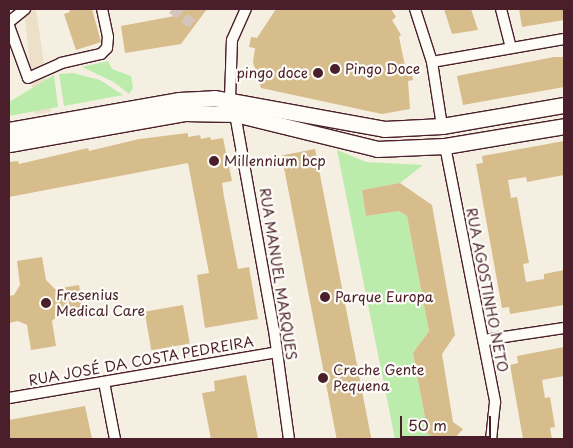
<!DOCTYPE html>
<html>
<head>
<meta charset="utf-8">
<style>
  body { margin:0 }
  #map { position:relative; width:573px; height:448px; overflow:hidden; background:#f5efe2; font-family:"Playpen Sans",sans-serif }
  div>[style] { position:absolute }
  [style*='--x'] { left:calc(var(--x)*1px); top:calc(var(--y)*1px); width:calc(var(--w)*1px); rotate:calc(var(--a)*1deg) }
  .built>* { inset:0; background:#ece0c8 }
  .green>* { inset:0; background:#bbecac }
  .building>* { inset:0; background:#d7bc8c; transform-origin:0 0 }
  .street-tunnel>* { height:10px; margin-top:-5px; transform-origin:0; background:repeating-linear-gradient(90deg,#d3c5bd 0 10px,transparent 0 15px) }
  .roads { filter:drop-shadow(1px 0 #4a1f2b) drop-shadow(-1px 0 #4a1f2b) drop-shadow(0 1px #4a1f2b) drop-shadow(0 -1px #4a1f2b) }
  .street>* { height:10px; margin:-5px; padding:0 5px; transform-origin:5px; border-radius:5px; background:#fdfcf7 }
  .secondary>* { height:15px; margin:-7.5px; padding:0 7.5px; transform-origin:7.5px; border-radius:7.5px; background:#fdfcf7 }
  .dots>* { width:14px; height:14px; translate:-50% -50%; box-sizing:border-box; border:2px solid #fdfcf7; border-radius:50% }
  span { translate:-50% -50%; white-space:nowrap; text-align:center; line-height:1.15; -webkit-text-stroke:4.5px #fdfcf7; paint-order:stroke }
  .poi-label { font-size:14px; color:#4a1f2b }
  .left { translate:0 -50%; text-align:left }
  .right { translate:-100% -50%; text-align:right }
  .street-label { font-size:14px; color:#4a1f2b }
  .frame { position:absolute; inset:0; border:10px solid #4a1f2b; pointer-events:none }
  .scale { position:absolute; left:400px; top:416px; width:91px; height:22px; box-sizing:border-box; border:2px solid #4a1f2b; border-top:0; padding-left:6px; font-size:15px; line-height:18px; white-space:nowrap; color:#4a1f2b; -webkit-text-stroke:4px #fdfcf7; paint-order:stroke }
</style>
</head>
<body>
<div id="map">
  <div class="built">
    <i style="clip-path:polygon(24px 9px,36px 9px,51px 112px,35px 114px)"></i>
  </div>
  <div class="green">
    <i style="clip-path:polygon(108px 61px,112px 69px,131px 76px,133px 88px,129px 94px,114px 82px,82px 67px)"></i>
    <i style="clip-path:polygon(73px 73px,100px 80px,123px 95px,64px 106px,59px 74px)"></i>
    <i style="clip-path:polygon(54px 75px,58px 107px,9px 116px,9px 102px)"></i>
    <i style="clip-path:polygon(337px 150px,366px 162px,423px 165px,400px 183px,362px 190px,366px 216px,399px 211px,407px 216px,429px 331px,413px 353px,428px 434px,436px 439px,395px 439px)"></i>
  </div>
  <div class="building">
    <i style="clip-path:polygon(69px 9px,92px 9px,101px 42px,76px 50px,64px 14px,70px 12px)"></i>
    <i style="clip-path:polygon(172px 9px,207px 9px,181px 44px,125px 53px,121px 26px,180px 15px)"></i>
    <i style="clip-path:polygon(276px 9px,391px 9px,396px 17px,392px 20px,401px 35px,399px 37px,405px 66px,411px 70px,413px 80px,408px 81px,410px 109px,382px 114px,261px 88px,253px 62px,255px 48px,249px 47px,251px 37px,257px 38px)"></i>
    <i style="clip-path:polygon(444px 9px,471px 9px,478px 30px,452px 34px)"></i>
    <i style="clip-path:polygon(519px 9px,564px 9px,564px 20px,522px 27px)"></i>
    <i style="clip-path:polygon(554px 57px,564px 57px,564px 87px,463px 105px,457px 76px)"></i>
    <i style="clip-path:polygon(188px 133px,188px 137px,200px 135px,201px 139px,210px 137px,211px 140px,223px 138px,232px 181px,222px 183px,224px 197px,238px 269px,249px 267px,258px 319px,205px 328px,197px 275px,209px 273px,188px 163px,9px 197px,9px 162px,18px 161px,19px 164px,88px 148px,89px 151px,139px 139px)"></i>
    <i style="clip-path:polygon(564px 141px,564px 175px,527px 182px,526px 177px,508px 180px,511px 198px,517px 197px,529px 263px,523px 264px,526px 282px,544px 279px,544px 274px,564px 270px,564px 305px,510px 314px,509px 307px,502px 308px,476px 164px,483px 163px,482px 156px)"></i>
    <i style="left:315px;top:149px;width:295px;height:34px;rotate:79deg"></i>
    <i style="clip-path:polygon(400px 183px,432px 205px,455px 335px,442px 354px,453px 422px,463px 429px,454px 439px,436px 439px,428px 434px,413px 353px,429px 331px,407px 216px,399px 211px,366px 216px,362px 190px)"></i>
    <i style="clip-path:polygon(42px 257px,46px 280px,55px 289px,79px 285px,83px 310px,59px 314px,52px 321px,56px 346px,31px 350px,27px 325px,18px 321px,9px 323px,9px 296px,14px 295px,20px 285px,17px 261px)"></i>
    <i style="left:183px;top:305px;width:39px;height:39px;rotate:80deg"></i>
    <i style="clip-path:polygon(564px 347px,564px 376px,542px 380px,545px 398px,550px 397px,555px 427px,550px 428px,552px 439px,523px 439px,510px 365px,518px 363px,517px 356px)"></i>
    <i style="clip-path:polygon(246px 375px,258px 439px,211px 439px,202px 393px,215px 391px,214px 381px)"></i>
    <i style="clip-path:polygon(85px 406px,92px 439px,9px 439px,9px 420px)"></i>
  </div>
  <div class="street-tunnel">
    <i style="--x:172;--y:9;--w:29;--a:36"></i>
  </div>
  <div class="roads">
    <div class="street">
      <i style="--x:415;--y:9;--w:56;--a:72.2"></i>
      <i style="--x:432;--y:62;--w:65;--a:81.1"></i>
      <i style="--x:501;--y:9;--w:40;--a:75.6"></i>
      <i style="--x:9;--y:22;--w:21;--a:-39"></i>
      <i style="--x:9;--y:26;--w:55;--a:69.9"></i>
      <i style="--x:28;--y:78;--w:36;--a:-24"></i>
      <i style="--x:61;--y:63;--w:41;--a:-12.7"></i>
      <i style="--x:101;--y:54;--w:8;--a:-45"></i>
      <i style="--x:107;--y:48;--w:11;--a:-85"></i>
      <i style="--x:108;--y:37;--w:29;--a:-102"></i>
      <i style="--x:432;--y:62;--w:134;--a:-9.9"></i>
      <i style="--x:230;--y:99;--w:59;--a:-88.1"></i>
      <i style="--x:232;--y:40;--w:34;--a:-66"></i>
      <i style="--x:235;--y:114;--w:219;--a:79.8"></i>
      <i style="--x:274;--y:330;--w:110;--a:82.2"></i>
      <i style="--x:445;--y:146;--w:261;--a:78.9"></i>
      <i style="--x:495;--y:402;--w:37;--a:96"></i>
      <i style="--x:484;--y:340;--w:81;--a:-8.5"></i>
      <i style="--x:104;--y:382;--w:58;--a:79.1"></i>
      <i style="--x:9;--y:398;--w:272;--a:-9.7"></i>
    </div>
    <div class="secondary">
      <i style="--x:9;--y:130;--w:173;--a:-10"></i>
      <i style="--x:179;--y:100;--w:35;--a:-3"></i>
      <i style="--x:214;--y:98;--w:173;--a:10.3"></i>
      <i style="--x:384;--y:129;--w:58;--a:-3"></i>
      <i style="--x:442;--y:126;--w:124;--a:-9.8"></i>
      <i style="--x:9;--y:144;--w:178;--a:-10"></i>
      <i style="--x:184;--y:113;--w:51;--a:1.1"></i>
      <i style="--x:235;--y:114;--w:146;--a:13.8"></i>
      <i style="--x:377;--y:149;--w:68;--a:-2.5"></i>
      <i style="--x:445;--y:146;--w:121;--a:-9.5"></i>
    </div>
  </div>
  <div class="dots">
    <i style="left:335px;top:69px;background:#4a1f2b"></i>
    <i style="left:318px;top:73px;background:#4a1f2b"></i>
    <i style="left:214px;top:161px;background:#4a1f2b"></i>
    <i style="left:325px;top:297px;background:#4a1f2b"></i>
    <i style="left:46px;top:303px;background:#4a1f2b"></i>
    <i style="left:323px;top:378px;background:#4a1f2b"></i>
  </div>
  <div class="poi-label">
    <span class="left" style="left:345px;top:69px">Pingo Doce</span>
    <span class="right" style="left:308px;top:73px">pingo doce</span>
    <span class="left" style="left:224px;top:161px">Millennium bcp</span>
    <span class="left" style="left:56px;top:303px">Fresenius<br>Medical Care</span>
    <span class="left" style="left:335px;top:297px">Parque Europa</span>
    <span class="left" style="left:333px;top:378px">Creche Gente<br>Pequena</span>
  </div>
  <div class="street-label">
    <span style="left:278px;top:274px;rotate:81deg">RUA MANUEL MARQUES</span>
    <span style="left:487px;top:290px;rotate:79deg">RUA AGOSTINHO NETO</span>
    <span style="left:141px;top:361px;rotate:-10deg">RUA JOSÉ DA COSTA PEDREIRA</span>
  </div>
  <div class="frame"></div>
  <div class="scale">50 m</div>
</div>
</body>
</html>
